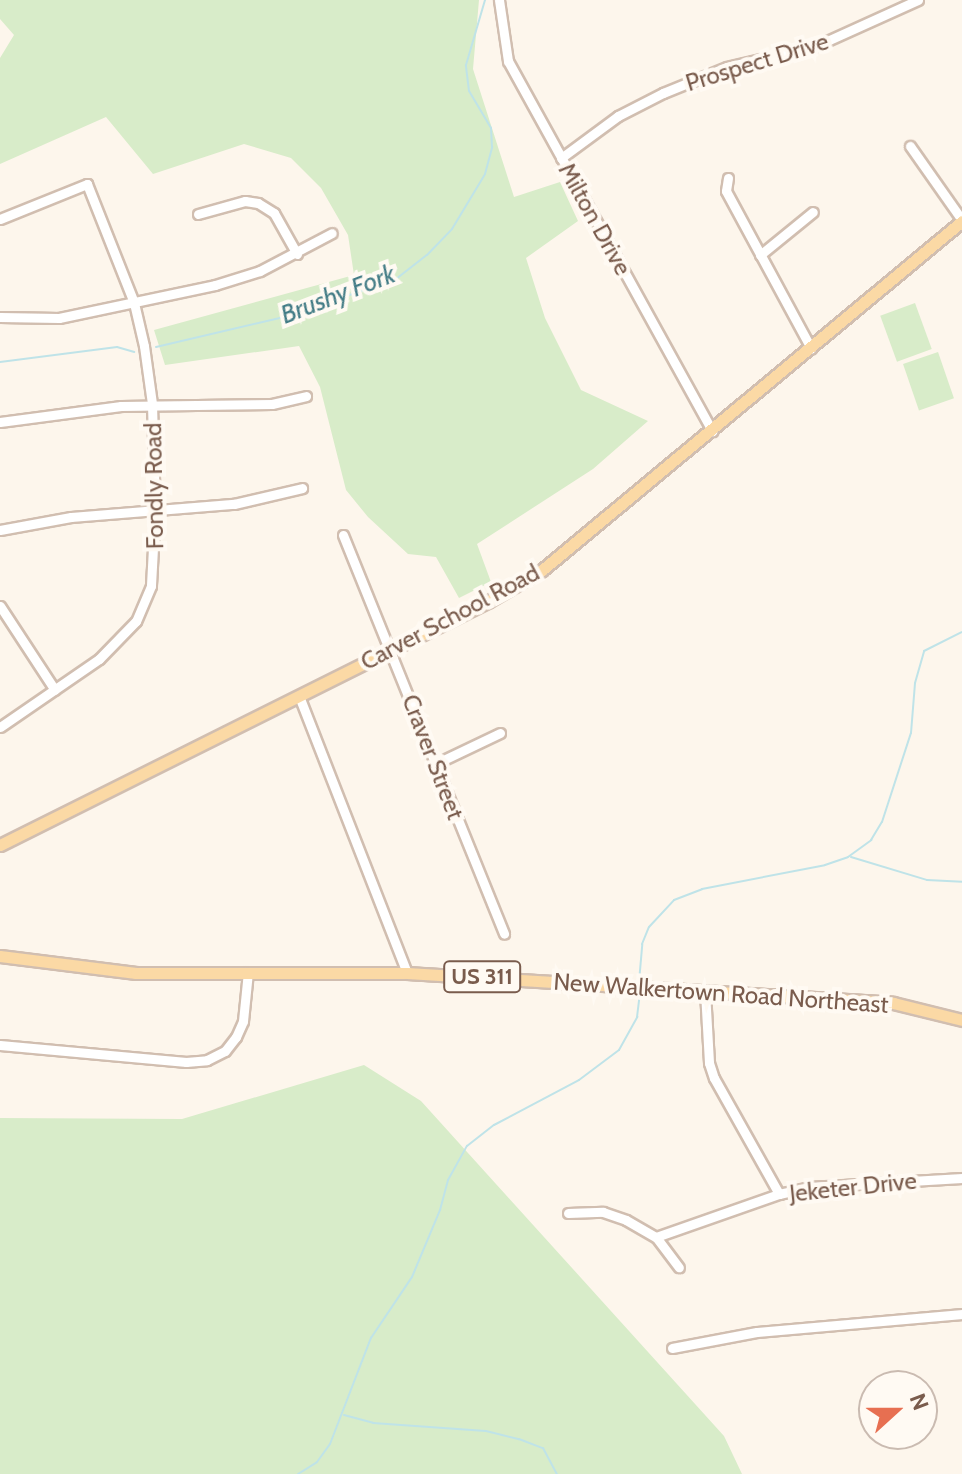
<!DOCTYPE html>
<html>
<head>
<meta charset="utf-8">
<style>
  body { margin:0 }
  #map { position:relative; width:962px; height:1474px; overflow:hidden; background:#fdf6ec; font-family:Cabin,sans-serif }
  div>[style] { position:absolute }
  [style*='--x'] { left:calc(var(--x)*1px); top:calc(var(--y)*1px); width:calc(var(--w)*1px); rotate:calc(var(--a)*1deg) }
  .green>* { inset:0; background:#d8ecc9; transform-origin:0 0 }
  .stream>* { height:2px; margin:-1px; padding:0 1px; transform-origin:1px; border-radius:1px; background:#bfe3e8 }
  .roads { filter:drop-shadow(2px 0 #d1beb0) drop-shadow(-2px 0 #d1beb0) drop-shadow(0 2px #d1beb0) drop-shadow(0 -2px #d1beb0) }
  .minor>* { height:9px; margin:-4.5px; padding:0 4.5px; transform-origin:4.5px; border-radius:4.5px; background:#fff }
  .major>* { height:11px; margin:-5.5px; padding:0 5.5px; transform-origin:5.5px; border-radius:5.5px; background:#fbd9a5 }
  span { translate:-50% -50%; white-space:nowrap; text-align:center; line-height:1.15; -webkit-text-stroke:8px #fffaf3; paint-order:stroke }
  .shield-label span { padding:2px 6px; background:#fffaf3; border:2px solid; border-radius:6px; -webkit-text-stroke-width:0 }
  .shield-label { font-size:22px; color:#7a5c4d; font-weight:700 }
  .street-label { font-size:24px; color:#7a5c4d }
  .water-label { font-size:26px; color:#437c86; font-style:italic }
  .north { position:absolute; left:858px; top:1370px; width:80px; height:80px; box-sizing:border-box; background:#fffaf3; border:2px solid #cabbb1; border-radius:50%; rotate:69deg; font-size:22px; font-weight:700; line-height:32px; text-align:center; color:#7a5c4d }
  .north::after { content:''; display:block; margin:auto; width:28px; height:36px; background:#e76f51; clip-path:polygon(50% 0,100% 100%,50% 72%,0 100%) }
</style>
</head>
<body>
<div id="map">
  <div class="green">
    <i style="clip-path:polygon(0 0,479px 0,473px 69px,514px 197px,560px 182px,578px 221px,526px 258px,545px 318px,581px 390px,648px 421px,593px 469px,477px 544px,491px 582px,459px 598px,436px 557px,408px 554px,368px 517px,346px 490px,320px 387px,299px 346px,165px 365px,154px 330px,354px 275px,348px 235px,321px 188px,291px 158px,244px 144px,153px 174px,106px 117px,0 164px,0 58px,14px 35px,0 19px)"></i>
    <i style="left:915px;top:303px;width:49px;height:37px;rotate:70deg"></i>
    <i style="left:938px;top:352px;width:49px;height:37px;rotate:71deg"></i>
    <i style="clip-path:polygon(364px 1065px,421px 1101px,724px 1436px,742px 1474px,0 1474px,0 1118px,182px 1119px)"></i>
  </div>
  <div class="stream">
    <i style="--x:156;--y:347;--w:136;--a:-13.2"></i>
    <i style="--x:288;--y:316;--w:114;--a:-18.9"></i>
    <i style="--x:396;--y:279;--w:39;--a:-38"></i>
    <i style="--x:427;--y:255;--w:36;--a:-46"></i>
    <i style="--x:452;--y:229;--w:64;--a:-59"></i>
    <i style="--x:485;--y:174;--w:28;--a:-75"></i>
    <i style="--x:492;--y:147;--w:19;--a:-93"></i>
    <i style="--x:491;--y:128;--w:43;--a:-120.7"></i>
    <i style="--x:469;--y:91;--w:26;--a:-97"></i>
    <i style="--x:466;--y:65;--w:68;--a:-73.7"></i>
    <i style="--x:0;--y:362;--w:118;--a:-7.3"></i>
    <i style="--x:117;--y:347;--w:18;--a:16"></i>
    <i style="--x:851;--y:857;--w:79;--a:16.8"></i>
    <i style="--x:927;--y:880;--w:35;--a:3"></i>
    <i style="--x:639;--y:982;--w:38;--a:-85"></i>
    <i style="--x:642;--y:944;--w:18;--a:-68"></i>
    <i style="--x:649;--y:927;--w:37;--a:-47"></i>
    <i style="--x:674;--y:900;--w:30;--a:-21"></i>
    <i style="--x:702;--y:889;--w:125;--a:-11"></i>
    <i style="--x:825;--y:865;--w:24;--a:-19"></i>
    <i style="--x:848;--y:857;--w:29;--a:-36"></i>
    <i style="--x:871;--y:840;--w:21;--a:-59"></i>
    <i style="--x:882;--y:822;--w:94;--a:-72"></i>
    <i style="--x:911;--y:733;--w:50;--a:-85.4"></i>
    <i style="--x:915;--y:683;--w:33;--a:-74"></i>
    <i style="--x:924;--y:651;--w:42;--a:-26.6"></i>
    <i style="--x:344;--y:1415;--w:30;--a:15"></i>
    <i style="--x:373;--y:1423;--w:113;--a:4"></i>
    <i style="--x:486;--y:1431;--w:34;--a:14"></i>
    <i style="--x:519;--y:1439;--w:26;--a:21"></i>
    <i style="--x:543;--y:1448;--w:30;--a:62"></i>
    <i style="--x:298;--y:1474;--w:22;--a:-32"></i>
    <i style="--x:317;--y:1462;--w:22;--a:-54"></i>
    <i style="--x:330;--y:1444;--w:114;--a:-68.9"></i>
    <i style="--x:371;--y:1338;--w:73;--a:-56.1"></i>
    <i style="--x:412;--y:1277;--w:73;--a:-67.3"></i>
    <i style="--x:440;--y:1210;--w:31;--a:-75"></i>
    <i style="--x:448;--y:1180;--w:39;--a:-61"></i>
    <i style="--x:467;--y:1146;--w:34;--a:-38"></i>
    <i style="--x:494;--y:1125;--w:96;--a:-27.9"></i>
    <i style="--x:579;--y:1080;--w:50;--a:-36.9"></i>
    <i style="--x:619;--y:1050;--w:38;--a:-61"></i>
    <i style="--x:637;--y:1017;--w:25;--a:-83"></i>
  </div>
  <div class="roads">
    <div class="minor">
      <i style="--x:499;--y:0;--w:62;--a:81.6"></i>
      <i style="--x:508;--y:61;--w:423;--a:61.1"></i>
      <i style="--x:910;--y:146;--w:90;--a:54.9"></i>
      <i style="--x:561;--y:158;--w:71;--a:-36.4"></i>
      <i style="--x:618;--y:116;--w:51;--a:-27.1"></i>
      <i style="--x:663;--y:93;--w:69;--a:-22.1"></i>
      <i style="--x:727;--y:67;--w:91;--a:-13.3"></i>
      <i style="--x:816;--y:46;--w:112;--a:-24.3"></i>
      <i style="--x:728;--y:178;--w:13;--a:99"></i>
      <i style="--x:726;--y:191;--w:179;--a:61.6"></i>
      <i style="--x:198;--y:214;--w:49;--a:-15.5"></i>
      <i style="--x:245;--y:201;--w:13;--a:9"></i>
      <i style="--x:258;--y:203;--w:19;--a:32"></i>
      <i style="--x:274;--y:213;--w:47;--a:60.7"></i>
      <i style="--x:0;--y:219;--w:94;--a:-21.9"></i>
      <i style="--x:87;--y:184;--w:128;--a:68.4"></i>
      <i style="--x:134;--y:303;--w:44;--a:76.9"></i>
      <i style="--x:144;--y:346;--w:59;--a:82.1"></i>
      <i style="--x:152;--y:404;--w:107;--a:88.4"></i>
      <i style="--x:155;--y:511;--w:75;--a:93.1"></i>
      <i style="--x:151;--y:586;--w:38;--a:113"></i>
      <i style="--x:136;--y:621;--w:53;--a:134.2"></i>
      <i style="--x:99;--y:659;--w:120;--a:145.5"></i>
      <i style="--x:760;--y:255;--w:68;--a:-39.1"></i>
      <i style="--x:0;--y:317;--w:59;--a:1"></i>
      <i style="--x:59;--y:318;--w:159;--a:-11.9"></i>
      <i style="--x:215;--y:285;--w:47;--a:-17.3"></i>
      <i style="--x:260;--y:271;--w:81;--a:-27.8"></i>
      <i style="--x:0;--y:422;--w:122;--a:-7.5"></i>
      <i style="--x:121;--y:406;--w:151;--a:-0.8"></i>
      <i style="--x:272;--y:404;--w:35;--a:-13"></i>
      <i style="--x:0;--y:530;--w:72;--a:-10.4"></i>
      <i style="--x:71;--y:517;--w:164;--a:-4.6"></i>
      <i style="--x:234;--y:504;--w:70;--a:-13.2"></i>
      <i style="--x:343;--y:535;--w:430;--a:68"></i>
      <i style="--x:0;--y:606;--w:100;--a:56.8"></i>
      <i style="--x:299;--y:696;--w:297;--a:68.7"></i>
      <i style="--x:435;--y:764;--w:72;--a:-25.5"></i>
      <i style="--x:705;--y:991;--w:72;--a:86.8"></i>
      <i style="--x:709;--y:1063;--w:16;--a:72"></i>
      <i style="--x:714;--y:1078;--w:133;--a:60.7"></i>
      <i style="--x:0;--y:1045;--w:187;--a:5.2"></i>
      <i style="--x:186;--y:1062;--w:21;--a:-5"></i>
      <i style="--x:207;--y:1060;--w:20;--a:-27"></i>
      <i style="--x:225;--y:1051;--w:18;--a:-52"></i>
      <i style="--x:236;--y:1037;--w:17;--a:-66"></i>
      <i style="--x:243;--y:1021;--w:49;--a:-84.2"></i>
      <i style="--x:568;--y:1213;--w:35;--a:-2"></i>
      <i style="--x:603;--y:1212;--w:24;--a:19"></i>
      <i style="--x:626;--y:1220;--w:34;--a:30"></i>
      <i style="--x:656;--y:1237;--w:38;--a:53"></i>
      <i style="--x:656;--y:1237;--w:130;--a:-19.3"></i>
      <i style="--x:779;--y:1194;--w:31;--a:-13"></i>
      <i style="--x:809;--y:1187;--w:153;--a:-3.4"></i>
      <i style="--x:672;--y:1348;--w:86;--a:-10.7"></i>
      <i style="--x:757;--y:1332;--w:206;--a:-5"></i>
    </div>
    <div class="major">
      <i style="--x:0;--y:845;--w:546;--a:-26.52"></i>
      <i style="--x:489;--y:601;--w:61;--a:-30.3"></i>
      <i style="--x:542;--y:570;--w:546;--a:-39.72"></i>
      <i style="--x:0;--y:956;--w:137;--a:7.1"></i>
      <i style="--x:136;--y:973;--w:271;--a:0"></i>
      <i style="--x:407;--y:973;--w:487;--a:3.5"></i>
      <i style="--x:893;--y:1003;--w:71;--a:13.8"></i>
    </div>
  </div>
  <div class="shield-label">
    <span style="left:482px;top:977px">US 311</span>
  </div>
  <div class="street-label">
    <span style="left:757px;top:62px;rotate:-17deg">Prospect Drive</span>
    <span style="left:595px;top:219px;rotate:61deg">Milton Drive</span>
    <span style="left:154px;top:486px;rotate:-91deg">Fondly Road</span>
    <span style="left:450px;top:617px;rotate:-28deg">Carver School Road</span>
    <span style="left:433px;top:757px;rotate:69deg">Craver Street</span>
    <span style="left:721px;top:993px;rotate:4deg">New Walkertown Road Northeast</span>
    <span style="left:853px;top:1187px;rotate:-6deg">Jeketer Drive</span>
  </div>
  <div class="water-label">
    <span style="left:338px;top:295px;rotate:-21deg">Brushy Fork</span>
  </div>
  <div class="north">N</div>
</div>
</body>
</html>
